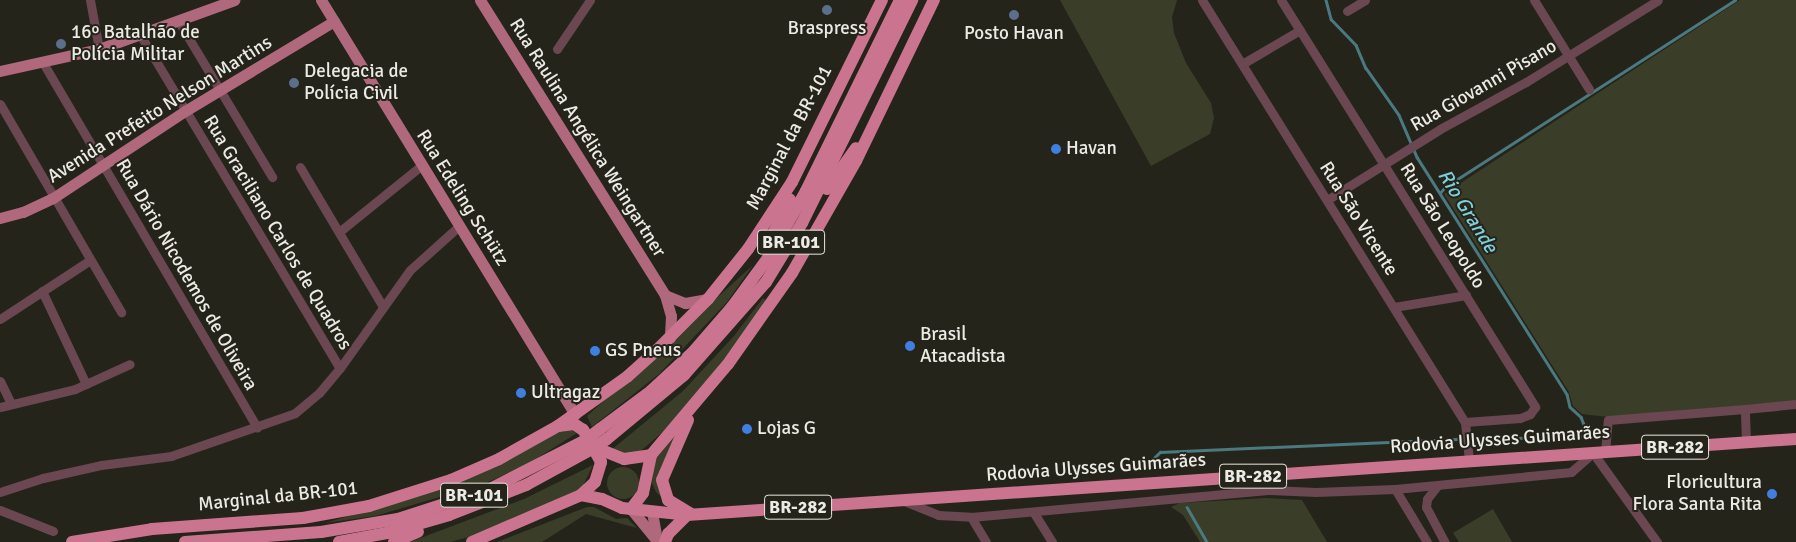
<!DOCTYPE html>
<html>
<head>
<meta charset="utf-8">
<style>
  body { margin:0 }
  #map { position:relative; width:1796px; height:542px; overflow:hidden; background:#25241b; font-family:Signika,sans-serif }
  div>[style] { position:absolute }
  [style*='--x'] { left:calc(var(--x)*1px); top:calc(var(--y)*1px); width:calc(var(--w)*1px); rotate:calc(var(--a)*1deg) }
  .green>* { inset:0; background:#3a3e29 }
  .round { border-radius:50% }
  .stream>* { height:2.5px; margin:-1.25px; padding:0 1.25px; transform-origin:1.25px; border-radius:1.25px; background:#4a797f }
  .minor>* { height:9px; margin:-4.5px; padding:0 4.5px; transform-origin:4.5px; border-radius:4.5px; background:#6a4751 }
  .major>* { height:11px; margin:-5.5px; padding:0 5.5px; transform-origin:5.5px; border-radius:5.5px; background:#b0687d }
  .highway>* { height:12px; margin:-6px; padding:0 6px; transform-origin:6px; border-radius:6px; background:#cb748f }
  .highway-bridge>* { height:12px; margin:-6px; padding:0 6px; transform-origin:6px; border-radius:6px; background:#cb748f }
  .dots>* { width:14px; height:14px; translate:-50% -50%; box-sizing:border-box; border:2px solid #25241b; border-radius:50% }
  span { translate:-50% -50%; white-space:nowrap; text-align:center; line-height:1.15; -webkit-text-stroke:4px #25241b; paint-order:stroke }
  .shield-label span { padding:1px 4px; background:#25241b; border:1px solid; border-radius:4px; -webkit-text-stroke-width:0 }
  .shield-label { font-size:18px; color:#ebeae4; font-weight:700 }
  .poi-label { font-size:19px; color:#ebeae4 }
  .left { translate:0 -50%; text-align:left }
  .right { translate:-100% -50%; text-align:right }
  .street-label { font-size:19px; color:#ebeae4 }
  .water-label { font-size:20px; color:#7dd0db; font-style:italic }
</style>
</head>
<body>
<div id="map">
  <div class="green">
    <i style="clip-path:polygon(1060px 0,1177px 0,1172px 17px,1174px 33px,1186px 63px,1211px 103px,1214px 118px,1210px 134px,1151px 166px)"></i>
    <i style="clip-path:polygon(1740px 0,1796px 0,1796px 401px,1608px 417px,1582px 414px,1573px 406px,1569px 392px,1444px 194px)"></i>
    <i style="clip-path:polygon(753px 265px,727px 302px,659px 374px,592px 427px,587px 416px)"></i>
    <i style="clip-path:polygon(763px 298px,766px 300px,744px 334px,672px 424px,636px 455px,610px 451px,683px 391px,734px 336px)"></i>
    <i style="clip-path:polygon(568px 428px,577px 433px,531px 462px,484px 484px,375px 516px,325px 523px,439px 489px)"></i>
    <i style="clip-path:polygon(680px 429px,660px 470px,666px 501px,656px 492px,652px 483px,654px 460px)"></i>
    <i style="clip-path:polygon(593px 465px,580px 492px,480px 534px,450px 542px,410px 542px,524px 499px)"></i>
    <i class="round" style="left:607px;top:467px;width:32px;height:32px"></i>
    <i style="clip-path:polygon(1266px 498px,1302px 500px,1327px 542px,1200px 542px,1183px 515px,1171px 507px,1180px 503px)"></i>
    <i style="clip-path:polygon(587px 507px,594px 507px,616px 519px,627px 518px,637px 528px,586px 514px,542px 542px,497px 542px)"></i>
    <i style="clip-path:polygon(1493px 509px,1512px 542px,1459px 542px,1453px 533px)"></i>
  </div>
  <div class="stream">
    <i style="--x:1326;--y:0;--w:20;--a:75"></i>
    <i style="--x:1331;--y:19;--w:36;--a:46"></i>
    <i style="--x:1356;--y:45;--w:25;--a:67"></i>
    <i style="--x:1366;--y:68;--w:57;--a:54.9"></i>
    <i style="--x:1399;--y:115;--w:46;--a:66.8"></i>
    <i style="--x:1417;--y:157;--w:280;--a:57.7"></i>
    <i style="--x:1567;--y:394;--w:13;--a:77"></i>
    <i style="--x:1570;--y:407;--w:15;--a:42"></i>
    <i style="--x:1581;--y:417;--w:22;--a:68"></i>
    <i style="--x:1589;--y:437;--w:103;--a:178.9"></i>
    <i style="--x:1440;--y:193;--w:8;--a:-50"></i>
    <i style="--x:1445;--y:187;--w:345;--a:-32.8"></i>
    <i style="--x:1156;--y:468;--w:9;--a:-108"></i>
    <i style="--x:1153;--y:459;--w:10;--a:-45"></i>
    <i style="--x:1160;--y:452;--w:297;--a:-2.5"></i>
    <i style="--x:1187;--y:507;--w:40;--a:60.3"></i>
  </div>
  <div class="minor">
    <i style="--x:90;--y:0;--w:50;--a:79.6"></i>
    <i style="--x:1202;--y:0;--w:497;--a:58.1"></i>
    <i style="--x:1465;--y:422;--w:38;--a:84"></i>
    <i style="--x:1281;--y:0;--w:480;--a:58"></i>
    <i style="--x:1535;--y:407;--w:9;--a:126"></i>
    <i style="--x:1530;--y:414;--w:11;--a:158"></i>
    <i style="--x:1520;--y:418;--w:55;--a:175.8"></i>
    <i style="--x:1534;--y:0;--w:105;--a:58.3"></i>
    <i style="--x:1347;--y:11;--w:21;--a:-31"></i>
    <i style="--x:179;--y:22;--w:181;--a:59"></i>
    <i style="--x:141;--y:36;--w:387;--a:59.1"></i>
    <i style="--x:557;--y:49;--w:59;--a:-56"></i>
    <i style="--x:42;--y:61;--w:425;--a:59.6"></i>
    <i style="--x:1242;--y:64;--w:67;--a:-30.4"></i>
    <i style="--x:0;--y:104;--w:241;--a:59.8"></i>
    <i style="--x:300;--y:167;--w:161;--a:59.3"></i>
    <i style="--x:1327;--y:200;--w:133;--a:-32.1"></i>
    <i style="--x:1440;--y:129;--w:98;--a:-28.7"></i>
    <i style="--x:1526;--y:82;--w:155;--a:-31.8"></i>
    <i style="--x:339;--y:232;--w:107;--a:-38.9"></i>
    <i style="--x:42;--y:291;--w:103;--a:64.7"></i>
    <i style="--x:1394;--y:307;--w:73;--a:-9.5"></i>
    <i style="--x:0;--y:319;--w:108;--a:-33.2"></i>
    <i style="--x:0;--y:381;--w:25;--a:64"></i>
    <i style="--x:0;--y:407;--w:77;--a:-13.5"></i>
    <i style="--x:75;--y:389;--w:60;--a:-24.4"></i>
    <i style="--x:1746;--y:442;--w:33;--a:-92"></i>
    <i style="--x:1745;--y:409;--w:51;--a:-5.6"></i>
    <i style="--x:1605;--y:452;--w:32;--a:-85"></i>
    <i style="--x:1608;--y:420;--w:137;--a:-4.6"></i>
    <i style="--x:1437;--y:486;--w:16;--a:128"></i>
    <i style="--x:1427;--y:499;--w:8;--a:97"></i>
    <i style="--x:1426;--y:507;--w:40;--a:62"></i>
    <i style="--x:1395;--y:489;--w:62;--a:58.9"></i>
    <i style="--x:0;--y:492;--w:45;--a:-18"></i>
    <i style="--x:43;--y:478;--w:59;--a:-12.6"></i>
    <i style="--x:101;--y:465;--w:71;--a:-7.3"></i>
    <i style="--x:171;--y:456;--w:131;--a:-19.1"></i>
    <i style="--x:295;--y:413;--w:31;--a:-40"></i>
    <i style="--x:319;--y:393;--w:33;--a:-50"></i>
    <i style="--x:340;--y:368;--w:120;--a:-54.5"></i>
    <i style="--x:410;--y:270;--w:66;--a:-41.9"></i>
    <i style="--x:904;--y:501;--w:37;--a:22"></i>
    <i style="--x:938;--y:515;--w:33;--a:3"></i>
    <i style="--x:971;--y:517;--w:298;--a:-5.2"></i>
    <i style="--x:1268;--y:490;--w:48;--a:2.4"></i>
    <i style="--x:1316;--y:492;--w:79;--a:-2.2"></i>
    <i style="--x:1395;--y:489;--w:177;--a:-5.5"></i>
    <i style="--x:1571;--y:472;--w:29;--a:-41"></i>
    <i style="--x:1593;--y:453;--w:110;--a:54.3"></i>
    <i style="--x:0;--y:510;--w:57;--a:21.6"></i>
    <i style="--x:1034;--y:513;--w:34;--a:58"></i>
    <i style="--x:971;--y:517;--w:29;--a:59"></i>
  </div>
  <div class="major">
    <i style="--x:321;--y:0;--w:486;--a:58.5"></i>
    <i style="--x:480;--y:0;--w:348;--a:57.9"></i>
    <i style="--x:665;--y:295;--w:22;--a:74"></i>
    <i style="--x:671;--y:316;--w:22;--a:93"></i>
    <i style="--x:0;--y:71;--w:101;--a:-12.5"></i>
    <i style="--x:99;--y:49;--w:144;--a:-19.9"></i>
    <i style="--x:0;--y:218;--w:24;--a:-15"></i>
    <i style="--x:23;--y:212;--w:33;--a:-25"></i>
    <i style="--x:53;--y:198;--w:158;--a:-33.4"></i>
    <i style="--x:185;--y:111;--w:174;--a:-31.1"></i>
    <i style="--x:665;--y:295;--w:22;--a:22"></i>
    <i style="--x:685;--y:303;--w:23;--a:-10"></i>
    <i style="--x:631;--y:509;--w:43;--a:50.7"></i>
    <i style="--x:652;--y:512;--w:27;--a:80"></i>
  </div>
  <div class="highway">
    <i style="--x:827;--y:189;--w:50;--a:-54.7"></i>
    <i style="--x:767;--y:246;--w:52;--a:-63.9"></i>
    <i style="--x:688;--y:420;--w:65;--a:113.4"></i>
    <i style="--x:662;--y:480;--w:21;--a:73"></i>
    <i style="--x:668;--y:500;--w:26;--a:31"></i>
    <i style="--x:600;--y:429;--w:64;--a:-36.7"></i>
    <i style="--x:651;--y:391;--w:59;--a:-42.9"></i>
    <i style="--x:694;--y:351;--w:58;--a:-49.2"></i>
    <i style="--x:732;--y:307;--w:61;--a:-53.7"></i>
    <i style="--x:768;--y:258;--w:77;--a:-60.4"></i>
    <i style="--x:806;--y:191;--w:213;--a:-63.8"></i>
    <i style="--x:607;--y:439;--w:100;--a:-39.7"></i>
    <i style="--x:684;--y:375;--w:124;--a:-48.6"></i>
    <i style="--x:766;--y:282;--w:69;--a:-58.6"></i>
    <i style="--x:802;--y:223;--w:249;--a:-63.7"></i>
    <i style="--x:604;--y:451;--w:22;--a:22"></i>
    <i style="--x:624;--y:459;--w:27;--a:-8"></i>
    <i style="--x:581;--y:495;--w:21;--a:11"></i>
    <i style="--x:602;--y:499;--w:22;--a:24"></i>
    <i style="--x:622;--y:508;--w:65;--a:6.1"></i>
    <i style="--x:687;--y:515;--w:1112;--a:-3.92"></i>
    <i style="--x:631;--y:509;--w:20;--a:-53"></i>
    <i style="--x:643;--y:493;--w:39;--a:-78"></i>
    <i style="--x:651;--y:455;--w:119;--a:-49.8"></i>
    <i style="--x:728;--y:364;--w:111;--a:-54.9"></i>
    <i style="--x:792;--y:273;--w:129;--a:-60.3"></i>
    <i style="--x:856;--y:161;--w:179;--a:-64.2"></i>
    <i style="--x:72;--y:542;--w:81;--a:-9.2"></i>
    <i style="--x:152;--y:529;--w:151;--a:-4.2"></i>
    <i style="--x:303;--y:518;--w:67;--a:-10.3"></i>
    <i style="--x:369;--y:506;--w:86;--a:-17.6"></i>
    <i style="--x:451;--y:480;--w:52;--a:-23.6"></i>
    <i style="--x:499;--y:459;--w:68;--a:-29.2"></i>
    <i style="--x:558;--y:426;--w:86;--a:-35.5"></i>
    <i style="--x:628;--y:376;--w:40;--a:-42"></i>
    <i style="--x:658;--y:349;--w:71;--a:-45"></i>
    <i style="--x:708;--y:299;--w:64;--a:-51.3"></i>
    <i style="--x:748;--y:249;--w:80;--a:-56.7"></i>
    <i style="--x:792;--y:182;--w:203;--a:-63.7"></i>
    <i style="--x:185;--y:542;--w:136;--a:-4.2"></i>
    <i style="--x:321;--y:532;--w:78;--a:-9.6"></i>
    <i style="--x:398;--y:519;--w:95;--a:-17.9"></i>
    <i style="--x:488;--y:490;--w:108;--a:-27"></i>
    <i style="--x:339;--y:542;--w:49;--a:-10.6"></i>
    <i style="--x:387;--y:533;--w:65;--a:-16.2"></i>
    <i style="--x:449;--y:515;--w:83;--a:-21.3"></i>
    <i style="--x:526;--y:485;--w:73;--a:-28.7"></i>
    <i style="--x:394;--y:542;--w:26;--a:-23"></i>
    <i style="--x:472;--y:542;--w:119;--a:-23.3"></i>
    <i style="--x:581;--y:495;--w:19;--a:-43"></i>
    <i style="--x:595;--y:482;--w:21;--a:-73"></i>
    <i style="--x:601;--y:462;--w:37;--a:-119"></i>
    <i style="--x:583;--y:430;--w:11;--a:-146"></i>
    <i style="--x:574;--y:424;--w:16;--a:173"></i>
    <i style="--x:665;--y:542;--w:9;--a:-69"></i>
    <i style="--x:668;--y:534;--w:27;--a:-45"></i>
  </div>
  <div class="highway-bridge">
    <i style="--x:584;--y:441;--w:20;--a:-37"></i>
    <i style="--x:590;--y:450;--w:20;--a:-33"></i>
  </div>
  <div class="dots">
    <i style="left:827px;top:10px;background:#5c6f8a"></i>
    <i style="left:1014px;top:15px;background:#5c6f8a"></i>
    <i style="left:61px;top:44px;background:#5c6f8a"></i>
    <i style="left:294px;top:83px;background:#5c6f8a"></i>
    <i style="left:1056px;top:149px;background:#3f7fe0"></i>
    <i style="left:910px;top:346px;background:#3f7fe0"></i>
    <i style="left:595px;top:351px;background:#3f7fe0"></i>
    <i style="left:521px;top:393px;background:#3f7fe0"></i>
    <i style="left:747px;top:429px;background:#3f7fe0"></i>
    <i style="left:1772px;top:494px;background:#3f7fe0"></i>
  </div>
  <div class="shield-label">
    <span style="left:791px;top:242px">BR-101</span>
    <span style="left:1675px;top:447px">BR-282</span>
    <span style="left:1253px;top:476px">BR-282</span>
    <span style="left:474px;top:495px">BR-101</span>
    <span style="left:798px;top:507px">BR-282</span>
  </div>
  <div class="poi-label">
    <span style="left:827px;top:29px">Braspress</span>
    <span class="left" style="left:71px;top:44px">16º Batalhão de<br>Polícia Militar</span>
    <span style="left:1014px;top:34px">Posto Havan</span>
    <span class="left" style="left:304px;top:83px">Delegacia de<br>Polícia Civil</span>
    <span class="left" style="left:1066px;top:149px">Havan</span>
    <span class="left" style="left:920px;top:346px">Brasil<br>Atacadista</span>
    <span class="left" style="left:605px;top:351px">GS Pneus</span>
    <span class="left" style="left:531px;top:393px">Ultragaz</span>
    <span class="left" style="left:757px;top:429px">Lojas G</span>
    <span class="right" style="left:1762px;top:494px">Floricultura<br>Flora Santa Rita</span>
  </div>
  <div class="street-label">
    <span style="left:1484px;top:86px;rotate:-30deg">Rua Giovanni Pisano</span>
    <span style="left:160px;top:110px;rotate:-32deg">Avenida Prefeito Nelson Martins</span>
    <span style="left:587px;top:138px;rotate:58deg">Rua Raulina Angélica Weingartner</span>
    <span style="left:790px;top:138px;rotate:-62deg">Marginal da BR-101</span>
    <span style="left:462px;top:198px;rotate:58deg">Rua Edeling Schütz</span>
    <span style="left:1358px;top:219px;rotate:58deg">Rua São Vicente</span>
    <span style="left:1442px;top:226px;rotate:58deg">Rua São Leopoldo</span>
    <span style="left:277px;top:233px;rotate:59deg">Rua Graciliano Carlos de Quadros</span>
    <span style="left:186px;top:275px;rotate:60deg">Rua Dário Nicodemos de Oliveira</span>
    <span style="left:1500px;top:440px;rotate:-4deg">Rodovia Ulysses Guimarães</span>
    <span style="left:1096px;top:468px;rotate:-4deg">Rodovia Ulysses Guimarães</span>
    <span style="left:278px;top:497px;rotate:-6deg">Marginal da BR-101</span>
  </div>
  <div class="water-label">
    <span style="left:1468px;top:211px;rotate:58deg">Rio Grande</span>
  </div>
</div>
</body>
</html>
